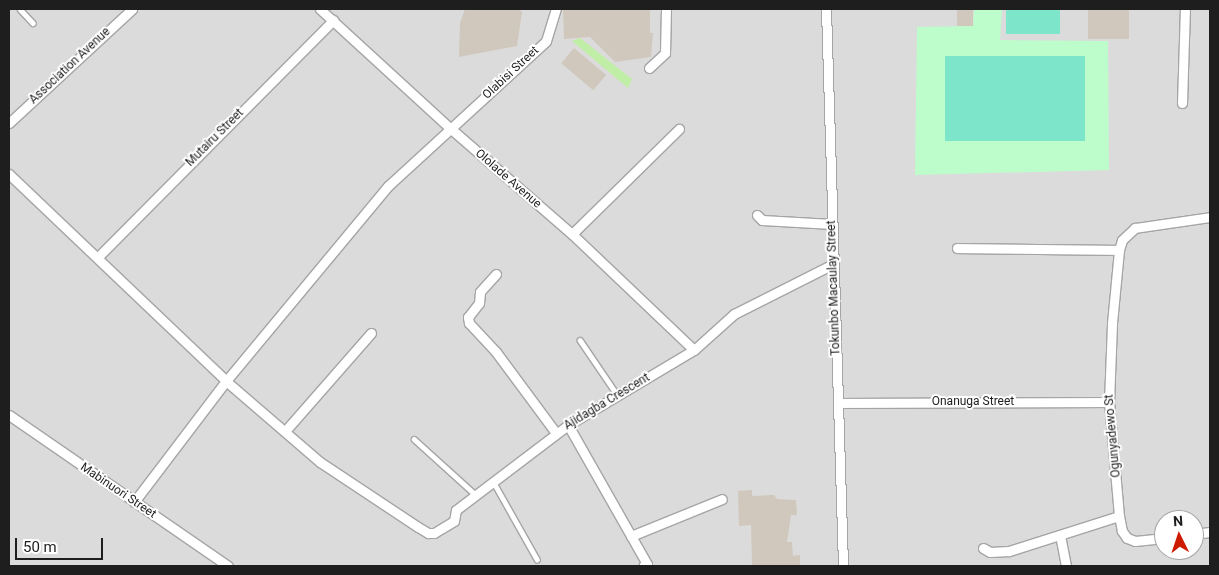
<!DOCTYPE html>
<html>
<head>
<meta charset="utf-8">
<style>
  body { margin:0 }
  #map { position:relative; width:1219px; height:575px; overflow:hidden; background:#f0eee4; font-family:Roboto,sans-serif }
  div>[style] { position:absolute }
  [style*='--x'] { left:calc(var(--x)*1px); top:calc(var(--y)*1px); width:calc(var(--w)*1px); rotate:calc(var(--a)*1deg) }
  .residential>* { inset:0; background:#dcdbdb }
  .grass>* { inset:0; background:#c0eea6 }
  .park>* { inset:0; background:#bdfdcb }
  .pitch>* { inset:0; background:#7ce5ca; transform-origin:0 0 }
  .building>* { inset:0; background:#d0c8bc; transform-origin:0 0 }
  .roads { filter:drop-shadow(1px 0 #a5a5a5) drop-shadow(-1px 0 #a5a5a5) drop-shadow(0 1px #a5a5a5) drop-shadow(0 -1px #a5a5a5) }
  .service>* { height:4.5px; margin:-2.25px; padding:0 2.25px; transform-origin:2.25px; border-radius:2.25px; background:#fff }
  .minor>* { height:9px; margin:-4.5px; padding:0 4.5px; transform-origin:4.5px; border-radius:4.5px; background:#fff }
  span { translate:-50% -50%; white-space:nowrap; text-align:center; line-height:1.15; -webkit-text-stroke:4px #fff; paint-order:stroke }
  .street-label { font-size:12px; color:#1e1e1e }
  .frame { position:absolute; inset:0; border:10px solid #1e1e1e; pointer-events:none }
  .north { position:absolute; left:1154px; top:510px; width:50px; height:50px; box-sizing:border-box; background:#fff; border:1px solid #a5a5a5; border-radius:50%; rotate:356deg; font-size:14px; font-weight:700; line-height:20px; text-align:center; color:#1e1e1e }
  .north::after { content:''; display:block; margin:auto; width:18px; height:22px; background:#cd1b00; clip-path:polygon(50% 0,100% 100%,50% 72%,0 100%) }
  .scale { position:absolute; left:15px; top:538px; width:88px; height:22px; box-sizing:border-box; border:2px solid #1e1e1e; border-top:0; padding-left:6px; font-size:15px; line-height:18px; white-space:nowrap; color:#1e1e1e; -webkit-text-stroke:4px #fff; paint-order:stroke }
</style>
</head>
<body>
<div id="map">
  <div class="residential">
    <i style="clip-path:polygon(evenodd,9px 9px,1210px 9px,1210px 566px,9px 566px,9px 9px,1164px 520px,1194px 520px,1194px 550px,1164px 550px,1164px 520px)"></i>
  </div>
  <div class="grass">
    <i style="clip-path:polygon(580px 38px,632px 79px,628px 88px,572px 41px)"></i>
  </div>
  <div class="park">
    <i style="clip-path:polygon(974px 9px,1002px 9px,1000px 40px,1108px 41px,1109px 170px,915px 175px,917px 27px,973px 26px)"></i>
  </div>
  <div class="pitch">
    <i style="left:1006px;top:9px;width:54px;height:25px"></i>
    <i style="left:945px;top:56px;width:140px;height:85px"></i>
  </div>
  <div class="building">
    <i style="clip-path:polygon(465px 9px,518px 9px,522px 12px,517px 46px,459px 57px,460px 23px)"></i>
    <i style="clip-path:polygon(563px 9px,650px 10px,650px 33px,653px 33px,651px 57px,615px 62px,590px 37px,564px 39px)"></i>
    <i style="left:957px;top:9px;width:16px;height:17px"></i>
    <i style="left:1088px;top:9px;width:41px;height:30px"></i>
    <i style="left:574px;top:48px;width:42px;height:20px;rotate:40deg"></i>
    <i style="clip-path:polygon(752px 490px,752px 496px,774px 495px,777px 499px,796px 500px,797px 515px,791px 515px,787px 542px,792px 542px,793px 556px,800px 555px,800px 566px,752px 566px,751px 525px,739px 526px,738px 491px)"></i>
  </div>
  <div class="roads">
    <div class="service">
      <i style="--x:20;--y:9;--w:19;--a:47"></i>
      <i style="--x:580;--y:340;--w:68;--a:55.8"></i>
      <i style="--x:414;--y:439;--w:84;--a:42.1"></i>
      <i style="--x:493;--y:481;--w:90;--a:60.6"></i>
    </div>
    <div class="minor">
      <i style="--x:320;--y:9;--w:176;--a:42.5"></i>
      <i style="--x:450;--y:128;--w:162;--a:41"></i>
      <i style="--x:572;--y:234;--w:168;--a:43.6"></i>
      <i style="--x:826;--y:9;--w:557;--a:88.25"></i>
      <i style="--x:649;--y:68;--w:22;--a:-43"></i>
      <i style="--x:665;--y:53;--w:44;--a:-88.7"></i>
      <i style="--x:1182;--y:103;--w:94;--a:-88.2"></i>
      <i style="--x:9;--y:123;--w:168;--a:-42.8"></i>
      <i style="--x:9;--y:174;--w:300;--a:43.6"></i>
      <i style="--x:226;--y:381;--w:124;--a:40.8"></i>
      <i style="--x:320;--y:462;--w:118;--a:33.6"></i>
      <i style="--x:418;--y:527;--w:12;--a:31"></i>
      <i style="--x:428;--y:533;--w:6;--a:0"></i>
      <i style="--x:434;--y:533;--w:23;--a:-31"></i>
      <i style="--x:454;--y:521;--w:11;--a:-80"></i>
      <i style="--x:456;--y:510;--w:141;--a:-37.2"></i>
      <i style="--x:568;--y:425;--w:147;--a:-30.8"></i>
      <i style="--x:694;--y:350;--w:54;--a:-42"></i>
      <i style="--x:734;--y:314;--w:111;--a:-26.8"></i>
      <i style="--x:757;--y:215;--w:7;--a:45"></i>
      <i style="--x:762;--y:220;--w:70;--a:3.3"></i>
      <i style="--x:572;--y:234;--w:150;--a:-44.5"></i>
      <i style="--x:957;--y:248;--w:162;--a:0.7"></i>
      <i style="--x:98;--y:257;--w:334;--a:-45.2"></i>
      <i style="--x:496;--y:274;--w:24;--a:132"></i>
      <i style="--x:480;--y:292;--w:11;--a:95"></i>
      <i style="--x:479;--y:303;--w:18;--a:128"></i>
      <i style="--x:468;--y:317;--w:6;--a:81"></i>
      <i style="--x:469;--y:323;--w:40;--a:47"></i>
      <i style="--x:496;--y:352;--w:101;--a:53.5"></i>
      <i style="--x:838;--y:403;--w:271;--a:-0.2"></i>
      <i style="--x:9;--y:415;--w:266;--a:34.6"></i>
      <i style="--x:568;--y:425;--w:160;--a:60.4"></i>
      <i style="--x:647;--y:564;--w:4;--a:153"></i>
      <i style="--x:286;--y:430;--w:129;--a:-48.8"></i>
      <i style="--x:134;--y:502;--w:152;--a:-52.8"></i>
      <i style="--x:226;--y:381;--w:254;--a:-50.3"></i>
      <i style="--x:388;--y:186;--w:214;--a:-42.5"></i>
      <i style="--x:546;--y:41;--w:34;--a:-73"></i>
      <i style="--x:1194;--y:534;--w:16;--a:-7"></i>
      <i style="--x:1060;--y:535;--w:32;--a:79"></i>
      <i style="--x:631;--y:536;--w:98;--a:-22.1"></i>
      <i style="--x:1164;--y:538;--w:29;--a:174"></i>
      <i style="--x:1135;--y:541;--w:9;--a:-159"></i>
      <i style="--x:1127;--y:538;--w:9;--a:-126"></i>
      <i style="--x:1122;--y:531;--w:15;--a:-101"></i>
      <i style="--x:1119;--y:516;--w:114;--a:-95"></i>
      <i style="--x:1109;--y:402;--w:79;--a:-87.8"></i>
      <i style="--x:1112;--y:323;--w:73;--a:-84.5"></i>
      <i style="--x:1119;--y:250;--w:10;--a:-73"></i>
      <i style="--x:1122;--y:240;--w:18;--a:-43"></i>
      <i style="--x:1135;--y:228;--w:76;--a:-8.3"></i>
      <i style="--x:983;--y:548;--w:8;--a:30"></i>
      <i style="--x:990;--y:552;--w:19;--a:-3"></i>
      <i style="--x:1009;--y:551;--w:115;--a:-17.7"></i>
    </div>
  </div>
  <div class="street-label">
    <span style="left:70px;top:66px;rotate:-43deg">Association Avenue</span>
    <span style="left:511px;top:73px;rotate:-43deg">Olabisi Street</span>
    <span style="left:215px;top:138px;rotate:-45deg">Mutairu Street</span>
    <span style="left:508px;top:179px;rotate:41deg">Ololade Avenue</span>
    <span style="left:834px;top:288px;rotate:-92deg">Tokunbo Macaulay Street</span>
    <span style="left:607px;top:402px;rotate:-31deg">Ajidagba Crescent</span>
    <span style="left:973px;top:402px">Onanuga Street</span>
    <span style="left:1113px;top:436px;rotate:-95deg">Ogunyadewo St</span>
    <span style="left:118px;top:491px;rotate:34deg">Mabinuori Street</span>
  </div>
  <div class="frame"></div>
  <div class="north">N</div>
  <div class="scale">50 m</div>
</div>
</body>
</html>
